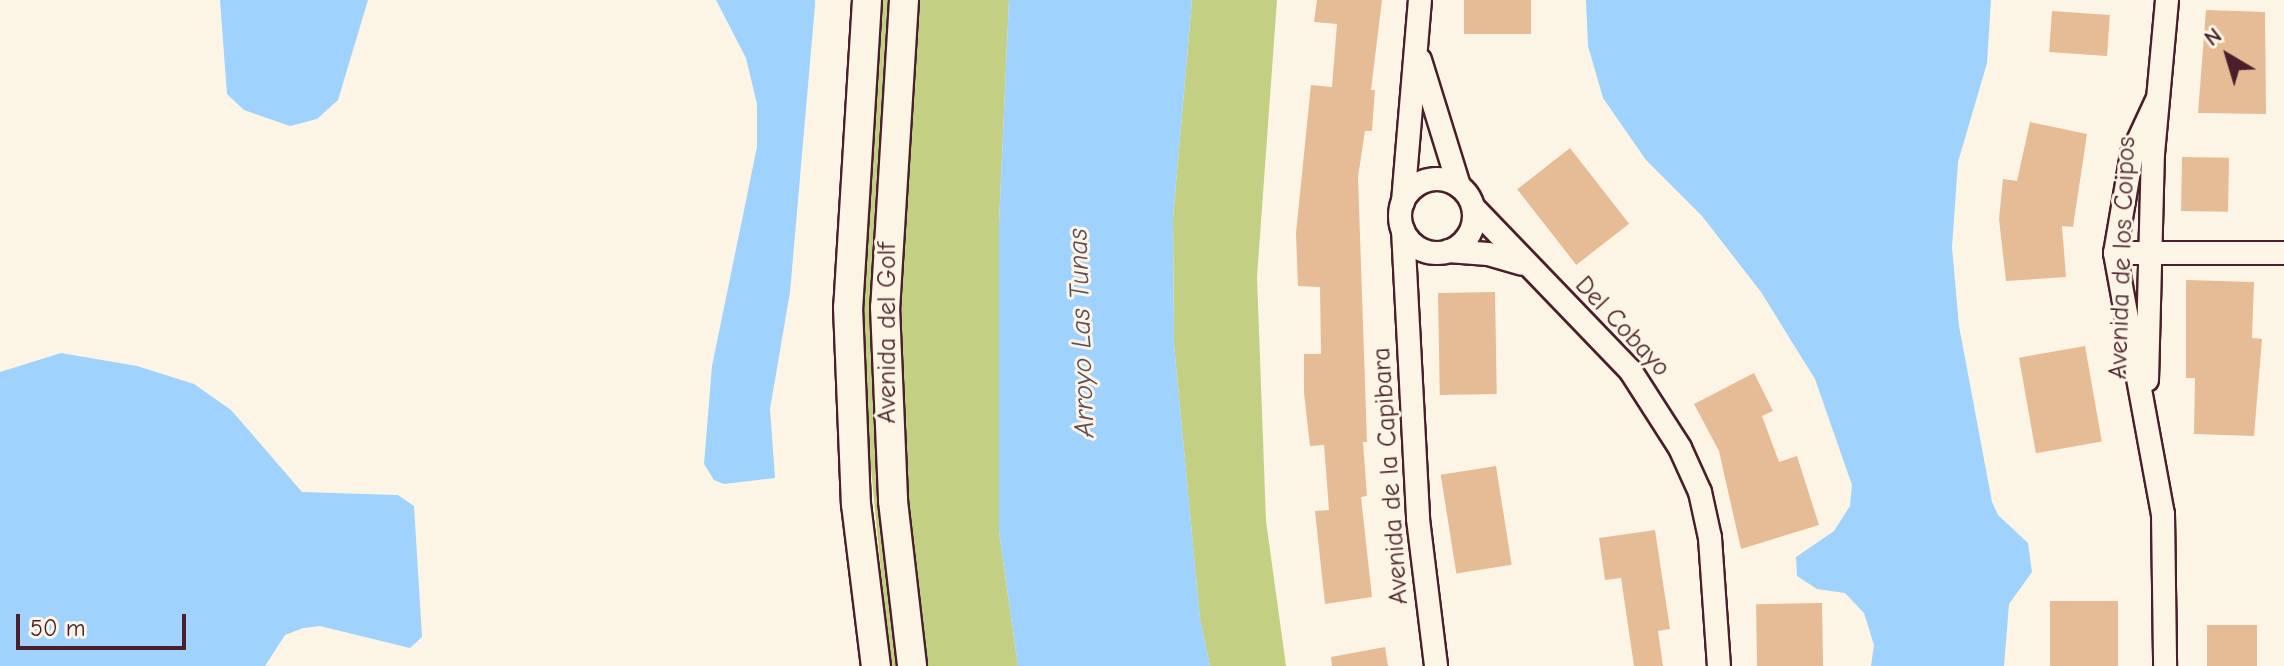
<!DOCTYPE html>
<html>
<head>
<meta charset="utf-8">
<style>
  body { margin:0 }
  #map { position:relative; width:2284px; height:666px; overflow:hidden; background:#fcf5e5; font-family:"Comic Neue",sans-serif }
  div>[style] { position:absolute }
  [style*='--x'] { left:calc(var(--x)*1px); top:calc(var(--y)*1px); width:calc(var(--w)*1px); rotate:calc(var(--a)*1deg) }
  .green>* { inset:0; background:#c3d084 }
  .water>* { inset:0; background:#9fd2fc }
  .building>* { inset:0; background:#e6bc96; transform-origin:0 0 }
  .roads { filter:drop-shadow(2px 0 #4a1f2b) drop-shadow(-2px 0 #4a1f2b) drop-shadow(0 2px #4a1f2b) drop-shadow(0 -2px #4a1f2b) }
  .minor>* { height:22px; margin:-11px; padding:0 11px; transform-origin:11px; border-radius:11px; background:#fcf5e5 }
  .minor>.ring { margin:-11px; padding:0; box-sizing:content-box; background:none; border:22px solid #fcf5e5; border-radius:50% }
  .tertiary>* { height:28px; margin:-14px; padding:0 14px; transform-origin:14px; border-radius:14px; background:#fcf5e5 }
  span { translate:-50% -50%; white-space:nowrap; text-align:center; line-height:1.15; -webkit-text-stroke:6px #fcf5e5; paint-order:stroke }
  .street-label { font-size:26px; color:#4a1f2b }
  .water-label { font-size:28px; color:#5f4c5f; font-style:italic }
  .north { position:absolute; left:2188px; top:16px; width:80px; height:80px; -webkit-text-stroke:6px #fcf5e5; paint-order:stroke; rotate:322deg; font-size:22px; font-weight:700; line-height:32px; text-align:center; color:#4a1f2b }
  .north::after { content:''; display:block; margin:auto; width:28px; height:36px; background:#4a1f2b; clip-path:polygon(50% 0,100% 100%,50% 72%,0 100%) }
  .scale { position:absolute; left:16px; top:614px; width:170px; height:36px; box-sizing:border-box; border:4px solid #4a1f2b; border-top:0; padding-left:10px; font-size:24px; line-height:28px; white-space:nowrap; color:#4a1f2b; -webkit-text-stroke:6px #fcf5e5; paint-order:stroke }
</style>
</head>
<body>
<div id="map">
  <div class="green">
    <i style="clip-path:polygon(881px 0,893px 0,875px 270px,901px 666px,890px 666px,864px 395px,863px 269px)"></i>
    <i style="clip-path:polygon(914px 0,1009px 0,999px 224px,999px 532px,1018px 666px,923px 666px,906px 504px,895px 299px)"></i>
    <i style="clip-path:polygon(1192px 0,1277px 0,1257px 277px,1266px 521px,1286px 666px,1210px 666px,1200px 619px,1174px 344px,1173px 218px)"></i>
  </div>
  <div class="water">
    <i style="clip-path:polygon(220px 0,368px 0,338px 100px,317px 119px,290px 126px,244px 110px,227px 94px)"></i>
    <i style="clip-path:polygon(716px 0,815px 0,815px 5px,790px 292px,770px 409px,775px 478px,724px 484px,714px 480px,704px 464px,712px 366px,757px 147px,757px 104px,746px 58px)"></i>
    <i style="clip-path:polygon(1009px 0,1192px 0,1173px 218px,1174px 344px,1200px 618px,1210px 666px,1018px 666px,999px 532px,999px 224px)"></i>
    <i style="clip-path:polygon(1586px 0,1991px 0,1987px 63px,1958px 162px,1952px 247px,1959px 326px,1992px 502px,1998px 515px,2028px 543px,2032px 572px,2009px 604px,2004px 666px,1871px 666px,1874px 645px,1864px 613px,1845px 593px,1817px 589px,1797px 576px,1796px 557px,1834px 531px,1850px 506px,1852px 485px,1815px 379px,1761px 292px,1702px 216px,1646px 160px,1603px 98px,1588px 46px)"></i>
    <i style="clip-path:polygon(61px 353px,137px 366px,194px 384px,231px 410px,302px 492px,398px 495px,414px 506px,422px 637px,410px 648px,320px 626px,303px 628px,285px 635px,265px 666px,0 666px,0 372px)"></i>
  </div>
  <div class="building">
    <i style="clip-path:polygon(1317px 0,1382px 0,1371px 90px,1375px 90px,1372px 131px,1365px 131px,1358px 177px,1367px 442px,1363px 442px,1367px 496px,1361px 497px,1372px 597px,1325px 604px,1315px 511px,1329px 510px,1324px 445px,1310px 446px,1304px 393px,1304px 354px,1321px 354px,1320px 287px,1298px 286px,1296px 233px,1311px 85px,1332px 87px,1337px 24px,1314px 22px)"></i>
    <i style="left:1464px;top:0;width:67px;height:34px"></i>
    <i style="clip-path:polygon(2206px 10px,2265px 12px,2266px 114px,2198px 113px)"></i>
    <i style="left:2052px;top:11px;width:58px;height:41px;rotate:4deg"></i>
    <i style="clip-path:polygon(2030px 122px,2087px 134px,2073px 227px,2062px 226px,2066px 277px,2006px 281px,1999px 219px,2003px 179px,2017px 181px)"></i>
    <i style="left:1570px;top:148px;width:96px;height:67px;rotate:52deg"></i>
    <i style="left:2182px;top:157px;width:47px;height:54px;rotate:1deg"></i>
    <i style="clip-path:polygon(2186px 280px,2254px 282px,2252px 338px,2262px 339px,2254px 436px,2194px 434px,2195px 378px,2186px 378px)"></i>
    <i style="left:1495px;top:292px;width:102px;height:57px;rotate:89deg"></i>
    <i style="left:2085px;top:346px;width:97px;height:67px;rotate:80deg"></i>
    <i style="clip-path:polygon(1754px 373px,1773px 411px,1762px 416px,1779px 462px,1797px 456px,1819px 525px,1741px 549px,1719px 451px,1694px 404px)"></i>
    <i style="left:1496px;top:466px;width:100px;height:56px;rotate:81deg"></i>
    <i style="clip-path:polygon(1655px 530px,1670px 629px,1658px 631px,1663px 666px,1634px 666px,1621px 578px,1605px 580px,1599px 538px)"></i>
    <i style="left:2050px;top:601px;width:68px;height:65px"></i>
    <i style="left:1822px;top:603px;width:63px;height:66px;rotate:89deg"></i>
    <i style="left:2207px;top:625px;width:50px;height:41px"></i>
    <i style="clip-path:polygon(1385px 647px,1388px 666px,1332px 666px,1331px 657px)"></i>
  </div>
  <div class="roads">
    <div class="minor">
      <i style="--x:1420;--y:60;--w:132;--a:72.8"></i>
      <i style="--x:2157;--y:100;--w:60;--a:114.8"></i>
      <i style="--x:2132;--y:154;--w:100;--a:99.7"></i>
      <i style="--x:2115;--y:253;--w:265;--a:79.6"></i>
      <i style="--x:2163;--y:514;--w:152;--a:89.2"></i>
      <i class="ring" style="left:1400px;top:179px;width:52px;height:52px"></i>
      <i style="--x:1403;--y:202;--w:203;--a:-85.2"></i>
      <i style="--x:1474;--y:208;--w:225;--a:46.1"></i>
      <i style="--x:1630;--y:370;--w:93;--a:57.3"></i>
      <i style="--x:1680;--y:448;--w:48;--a:65.6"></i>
      <i style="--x:1700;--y:492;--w:47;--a:77.7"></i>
      <i style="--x:1710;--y:538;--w:128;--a:86"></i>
      <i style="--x:1403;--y:230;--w:289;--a:87"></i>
      <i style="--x:1418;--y:519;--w:148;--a:83"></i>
      <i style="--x:1448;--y:251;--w:40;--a:4.3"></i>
      <i style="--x:1488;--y:254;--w:35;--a:16"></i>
      <i style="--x:2115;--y:253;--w:169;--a:0"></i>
      <i style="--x:2147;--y:380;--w:226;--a:-88.5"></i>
      <i style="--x:2153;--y:154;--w:155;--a:-84.8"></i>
    </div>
    <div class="tertiary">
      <i style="--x:867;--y:0;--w:308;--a:93.5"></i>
      <i style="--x:848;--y:307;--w:197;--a:87.7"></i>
      <i style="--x:856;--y:504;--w:163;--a:83"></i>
      <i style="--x:904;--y:0;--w:308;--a:93.5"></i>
      <i style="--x:885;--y:307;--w:194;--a:87.6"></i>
      <i style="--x:893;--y:501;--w:166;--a:83.4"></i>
    </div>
  </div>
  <div class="street-label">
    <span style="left:2123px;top:258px;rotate:-88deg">Avenida de los Coipos</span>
    <span style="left:1622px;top:327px;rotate:47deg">Del Cobayo</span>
    <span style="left:888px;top:333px;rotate:-90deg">Avenida del Golf</span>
    <span style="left:1391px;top:476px;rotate:-94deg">Avenida de la Capibara</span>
  </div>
  <div class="water-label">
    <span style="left:1081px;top:333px;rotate:-92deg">Arroyo Las Tunas</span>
  </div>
  <div class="north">N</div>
  <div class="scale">50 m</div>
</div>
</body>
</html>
